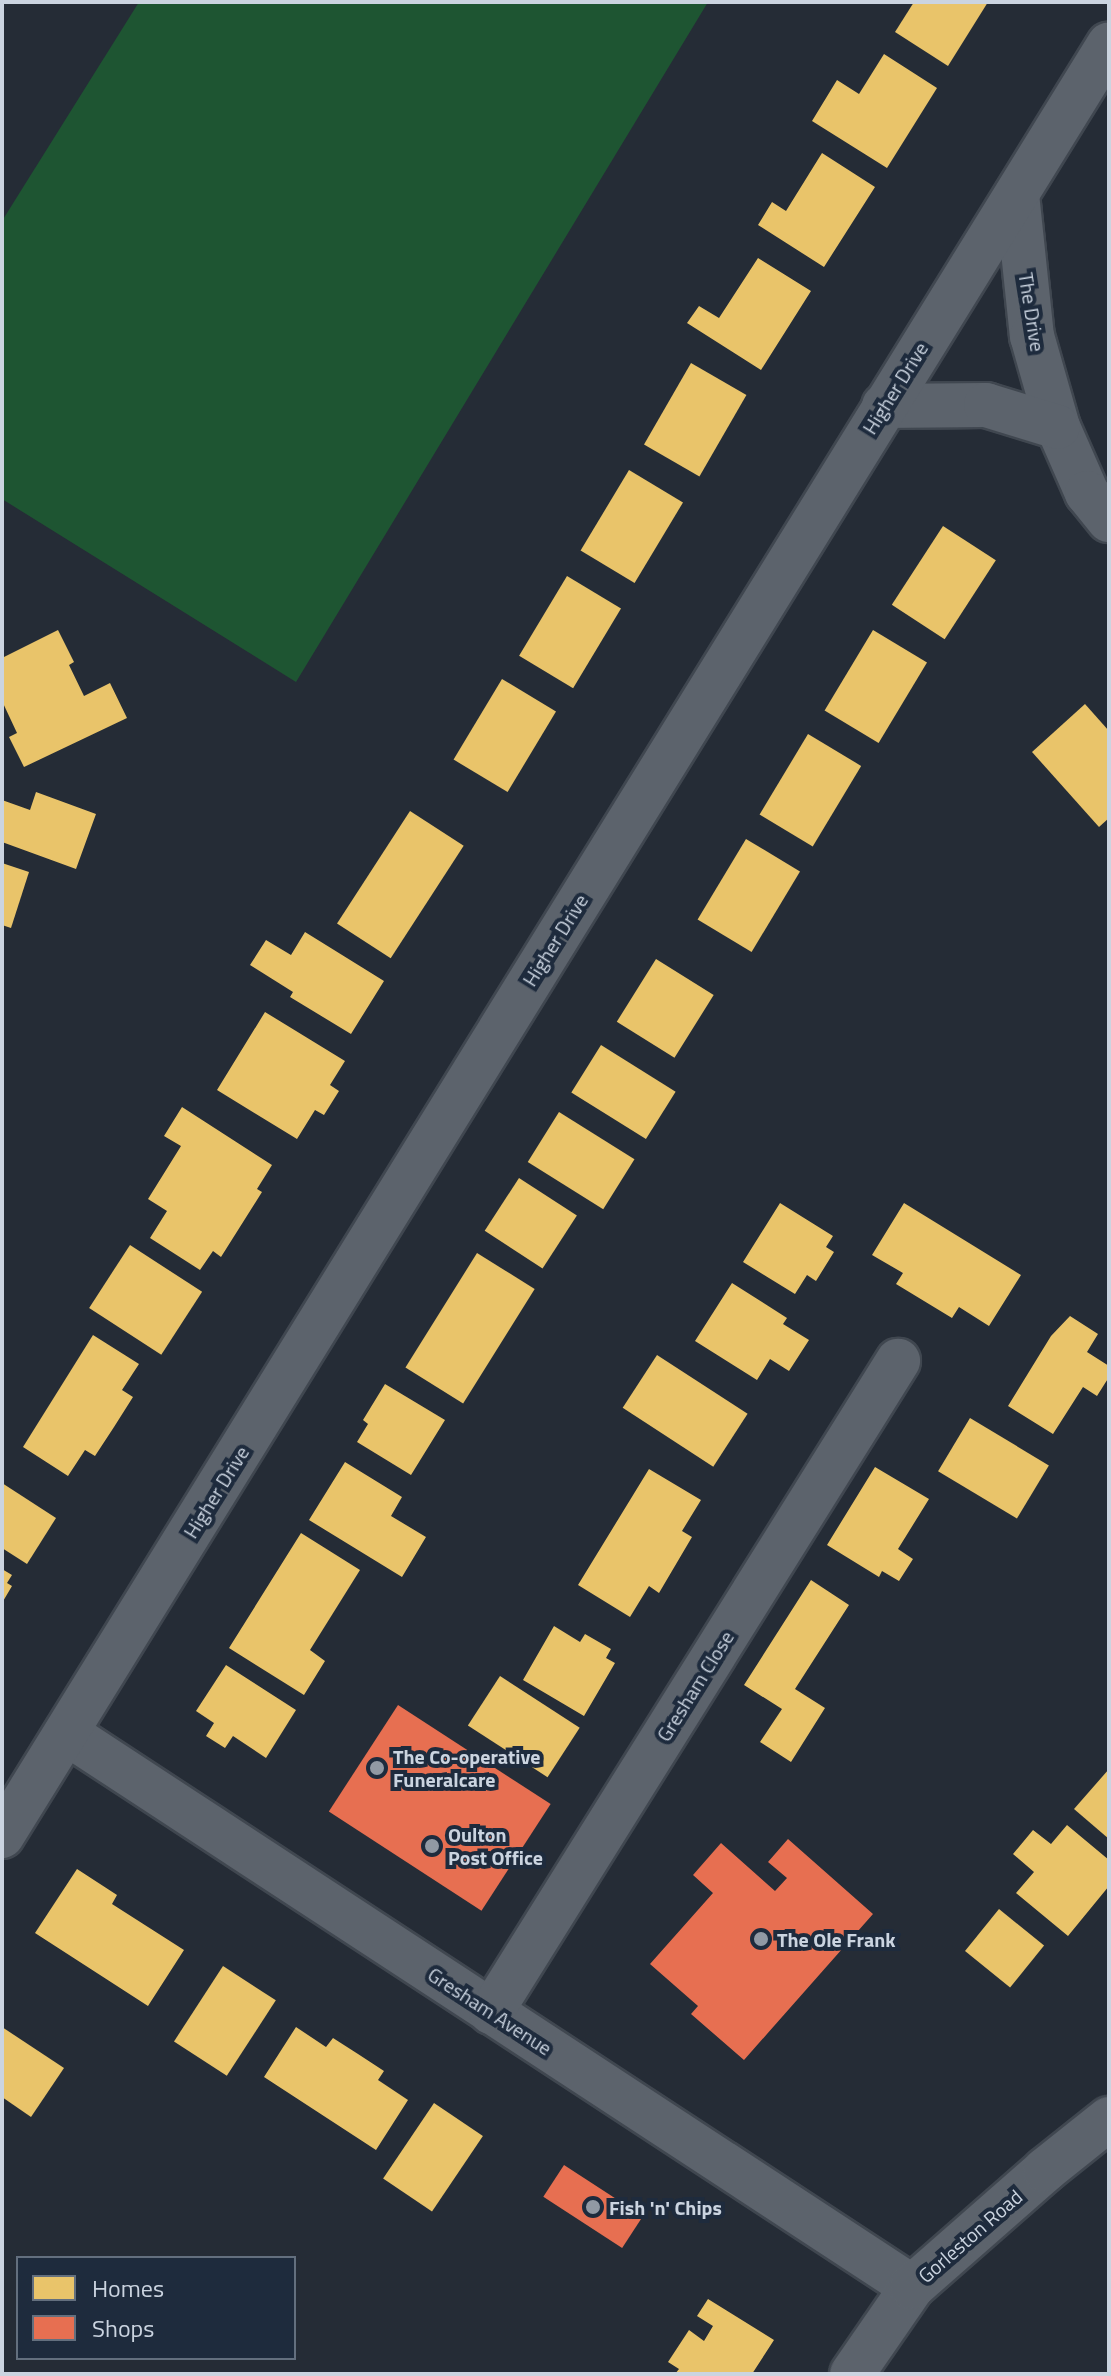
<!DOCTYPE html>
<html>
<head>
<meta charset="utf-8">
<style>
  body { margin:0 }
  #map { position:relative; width:1111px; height:2376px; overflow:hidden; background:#252c36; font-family:"Titillium Web",sans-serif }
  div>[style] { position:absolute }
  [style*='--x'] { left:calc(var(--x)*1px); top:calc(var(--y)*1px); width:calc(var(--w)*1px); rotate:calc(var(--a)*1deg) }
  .green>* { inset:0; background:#1e5532 }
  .homes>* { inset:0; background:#e9c46a; transform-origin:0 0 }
  .shops>* { inset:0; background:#e76f51; transform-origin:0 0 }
  .roads { filter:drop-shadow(2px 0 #404750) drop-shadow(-2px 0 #404750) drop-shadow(0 2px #404750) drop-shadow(0 -2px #404750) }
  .street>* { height:44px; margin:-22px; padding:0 22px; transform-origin:22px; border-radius:22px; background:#5c636c }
  .secondary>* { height:44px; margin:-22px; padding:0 22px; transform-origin:22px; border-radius:22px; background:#5c636c }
  .dots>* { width:22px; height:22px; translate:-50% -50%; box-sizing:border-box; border:4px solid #1e2b3d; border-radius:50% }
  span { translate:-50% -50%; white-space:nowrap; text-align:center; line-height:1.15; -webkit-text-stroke:8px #1e2b3d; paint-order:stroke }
  .street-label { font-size:20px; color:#cbd4e0 }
  .poi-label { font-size:20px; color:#cbd4e0; font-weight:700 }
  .left { translate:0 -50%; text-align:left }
  .frame { position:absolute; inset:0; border:4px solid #cbd4e0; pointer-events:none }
  .legend { position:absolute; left:16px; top:2256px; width:280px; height:104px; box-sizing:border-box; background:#1e2b3d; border:2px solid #636f7e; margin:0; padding:10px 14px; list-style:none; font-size:24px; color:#cbd4e0 }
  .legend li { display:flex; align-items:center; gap:16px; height:40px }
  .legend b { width:40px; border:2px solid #636f7e }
</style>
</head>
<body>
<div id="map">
  <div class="green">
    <i style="clip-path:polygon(139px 2px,708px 2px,296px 682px,2px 499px,2px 221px)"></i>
  </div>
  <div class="homes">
    <i style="clip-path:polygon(914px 2px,988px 2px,948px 66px,895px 32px)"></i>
    <i style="clip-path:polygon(884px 54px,937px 88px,887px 168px,812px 121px,837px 80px,859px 94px)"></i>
    <i style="clip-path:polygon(822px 153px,875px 187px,824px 267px,758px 225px,772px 202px,786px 211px)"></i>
    <i style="clip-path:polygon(758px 258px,811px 291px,761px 370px,687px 323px,699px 306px,719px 318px)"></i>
    <i style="left:691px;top:363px;width:64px;height:94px;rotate:30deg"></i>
    <i style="left:629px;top:470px;width:63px;height:94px;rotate:31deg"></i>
    <i style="left:943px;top:526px;width:63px;height:94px;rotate:33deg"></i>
    <i style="left:567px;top:576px;width:63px;height:93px;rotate:31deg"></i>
    <i style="clip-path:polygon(58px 630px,74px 662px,69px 665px,84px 696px,110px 683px,127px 718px,24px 767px,9px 737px,17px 733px,2px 701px,2px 658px)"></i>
    <i style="left:873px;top:630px;width:63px;height:94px;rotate:31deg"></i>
    <i style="left:502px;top:679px;width:63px;height:94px;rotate:31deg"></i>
    <i style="clip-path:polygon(1085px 704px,1109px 731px,1109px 818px,1099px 827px,1032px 752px)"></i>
    <i style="left:808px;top:734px;width:62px;height:94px;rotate:31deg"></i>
    <i style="clip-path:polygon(36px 792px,96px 814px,76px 869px,2px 842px,2px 800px,30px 810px)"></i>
    <i style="left:410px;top:811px;width:64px;height:134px;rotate:33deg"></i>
    <i style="left:746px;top:839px;width:63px;height:94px;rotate:31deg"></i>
    <i style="clip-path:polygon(2px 863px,29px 872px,11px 928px,2px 925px)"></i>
    <i style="clip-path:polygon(305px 932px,384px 981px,351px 1034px,290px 997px,293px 992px,250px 965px,266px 940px,291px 955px)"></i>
    <i style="left:656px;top:959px;width:68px;height:74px;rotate:32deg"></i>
    <i style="clip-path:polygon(265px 1012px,345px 1061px,330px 1085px,339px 1091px,324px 1115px,315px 1110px,297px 1139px,217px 1090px)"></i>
    <i style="left:601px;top:1045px;width:88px;height:56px;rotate:32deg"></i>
    <i style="clip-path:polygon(182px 1107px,272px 1165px,257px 1189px,262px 1192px,221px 1257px,213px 1251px,200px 1270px,150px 1238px,167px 1211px,148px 1199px,181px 1146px,164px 1136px)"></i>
    <i style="left:559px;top:1112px;width:89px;height:59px;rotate:32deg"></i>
    <i style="left:519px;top:1178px;width:69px;height:63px;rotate:33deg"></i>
    <i style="clip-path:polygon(780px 1203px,833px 1236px,826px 1247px,834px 1252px,816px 1281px,807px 1275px,795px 1294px,743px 1262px)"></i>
    <i style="clip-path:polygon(904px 1203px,1021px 1275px,989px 1326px,959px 1307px,952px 1318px,896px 1284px,903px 1273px,872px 1255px)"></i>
    <i style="left:130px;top:1245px;width:86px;height:75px;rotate:33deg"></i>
    <i style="left:477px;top:1253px;width:68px;height:135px;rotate:32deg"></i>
    <i style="clip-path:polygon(732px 1283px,787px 1318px,783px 1324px,809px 1340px,789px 1371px,770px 1359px,757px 1380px,695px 1341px)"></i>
    <i style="clip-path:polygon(1070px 1316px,1098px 1334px,1087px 1352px,1109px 1366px,1109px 1377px,1097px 1396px,1083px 1387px,1053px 1434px,1008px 1406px,1051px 1336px)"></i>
    <i style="clip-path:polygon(93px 1335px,139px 1364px,122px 1390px,133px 1397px,114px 1427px,95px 1456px,85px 1450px,68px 1476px,23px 1447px)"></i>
    <i style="left:657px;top:1355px;width:108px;height:63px;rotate:33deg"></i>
    <i style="clip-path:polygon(385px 1384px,445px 1420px,411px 1475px,357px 1442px,368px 1424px,363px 1420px)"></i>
    <i style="left:970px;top:1418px;width:92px;height:62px;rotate:31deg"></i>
    <i style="clip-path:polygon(345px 1462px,402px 1497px,391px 1516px,426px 1537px,402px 1577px,309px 1520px)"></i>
    <i style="clip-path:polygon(875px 1467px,929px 1499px,898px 1549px,913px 1559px,899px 1581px,882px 1571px,879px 1577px,827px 1545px)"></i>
    <i style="clip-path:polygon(649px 1469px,701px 1500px,682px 1531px,692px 1537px,659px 1593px,649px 1586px,630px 1617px,578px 1585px)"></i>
    <i style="clip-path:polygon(2px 1483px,56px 1518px,27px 1564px,2px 1548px)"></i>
    <i style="clip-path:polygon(301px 1533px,360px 1570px,310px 1650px,325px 1661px,304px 1695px,229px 1648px)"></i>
    <i style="clip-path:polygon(2px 1569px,12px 1575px,7px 1583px,12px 1586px,2px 1603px)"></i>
    <i style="clip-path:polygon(811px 1580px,849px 1605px,795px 1689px,825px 1708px,791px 1762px,760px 1742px,782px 1709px,744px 1685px)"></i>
    <i style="clip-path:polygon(554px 1626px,580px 1642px,585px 1634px,611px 1649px,606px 1658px,615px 1663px,584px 1716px,523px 1680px)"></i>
    <i style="clip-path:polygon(226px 1665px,296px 1710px,266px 1758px,233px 1736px,225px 1748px,206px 1736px,214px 1723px,196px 1711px)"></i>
    <i style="left:500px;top:1676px;width:95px;height:59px;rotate:33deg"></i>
    <i style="clip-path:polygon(1109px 1769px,1109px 1839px,1074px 1809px)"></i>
    <i style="clip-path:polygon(1067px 1825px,1109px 1860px,1109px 1886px,1068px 1936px,1016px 1893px,1034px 1872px,1013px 1854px,1033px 1830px,1051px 1844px)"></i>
    <i style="clip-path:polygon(77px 1869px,117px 1895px,112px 1904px,184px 1950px,148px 2006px,35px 1933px)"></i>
    <i style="left:999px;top:1909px;width:58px;height:54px;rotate:39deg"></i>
    <i style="left:223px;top:1966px;width:63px;height:90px;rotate:33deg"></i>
    <i style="clip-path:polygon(2px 2027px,64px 2068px,31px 2117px,2px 2097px)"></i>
    <i style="clip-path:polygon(296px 2027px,326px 2047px,333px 2038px,358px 2054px,384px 2071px,378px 2080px,408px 2100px,376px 2150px,264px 2077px)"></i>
    <i style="left:434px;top:2103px;width:59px;height:91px;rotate:34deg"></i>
    <i style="clip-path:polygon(708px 2299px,774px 2340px,752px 2374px,675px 2374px,679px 2369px,668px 2362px,689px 2330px,704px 2341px,713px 2326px,697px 2316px)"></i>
  </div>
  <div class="shops">
    <i style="left:398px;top:1705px;width:182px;height:127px;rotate:33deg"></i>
    <i style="clip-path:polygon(788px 1839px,873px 1914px,744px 2060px,691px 2014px,698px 2006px,650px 1964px,713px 1893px,693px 1875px,721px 1843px,775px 1891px,787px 1878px,768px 1862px)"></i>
    <i style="left:564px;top:2165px;width:94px;height:38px;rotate:33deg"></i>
  </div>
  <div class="roads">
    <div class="street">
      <i style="--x:1017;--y:194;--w:143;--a:84"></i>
      <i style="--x:1032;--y:336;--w:95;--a:74.1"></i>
      <i style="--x:1058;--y:427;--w:72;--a:66.3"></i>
      <i style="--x:1087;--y:493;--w:35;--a:51"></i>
      <i style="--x:884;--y:406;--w:102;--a:-0.6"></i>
      <i style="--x:986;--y:405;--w:75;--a:17"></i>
      <i style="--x:68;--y:1734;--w:1009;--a:33.23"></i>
      <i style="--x:2;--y:1836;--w:2106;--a:-58.29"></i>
      <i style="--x:491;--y:2012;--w:768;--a:-57.99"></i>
    </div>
    <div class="secondary">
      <i style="--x:852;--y:2374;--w:106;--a:-55.4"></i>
      <i style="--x:912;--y:2287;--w:177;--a:-41.3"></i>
      <i style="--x:1045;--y:2170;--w:82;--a:-38.6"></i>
    </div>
  </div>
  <div class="dots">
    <i style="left:377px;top:1768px;background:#9199a4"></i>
    <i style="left:432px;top:1846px;background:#9199a4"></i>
    <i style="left:761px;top:1939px;background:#9199a4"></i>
    <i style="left:593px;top:2207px;background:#9199a4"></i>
  </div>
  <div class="street-label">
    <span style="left:1032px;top:312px;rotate:81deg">The Drive</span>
    <span style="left:895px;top:388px;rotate:-58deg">Higher Drive</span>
    <span style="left:555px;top:940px;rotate:-58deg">Higher Drive</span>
    <span style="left:216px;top:1492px;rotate:-58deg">Higher Drive</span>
    <span style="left:695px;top:1686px;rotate:-58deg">Gresham Close</span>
    <span style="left:490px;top:2011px;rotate:33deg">Gresham Avenue</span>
    <span style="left:970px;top:2236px;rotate:-41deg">Gorleston Road</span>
  </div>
  <div class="poi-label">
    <span class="left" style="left:393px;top:1768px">The Co-operative<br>Funeralcare</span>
    <span class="left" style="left:448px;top:1846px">Oulton<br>Post Office</span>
    <span class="left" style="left:777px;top:1939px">The Ole Frank</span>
    <span class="left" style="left:609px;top:2207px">Fish 'n' Chips</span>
  </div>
  <div class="frame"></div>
  <ul class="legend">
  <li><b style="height:22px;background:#e9c46a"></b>Homes</li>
  <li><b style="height:22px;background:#e76f51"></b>Shops</li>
  </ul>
</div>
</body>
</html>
